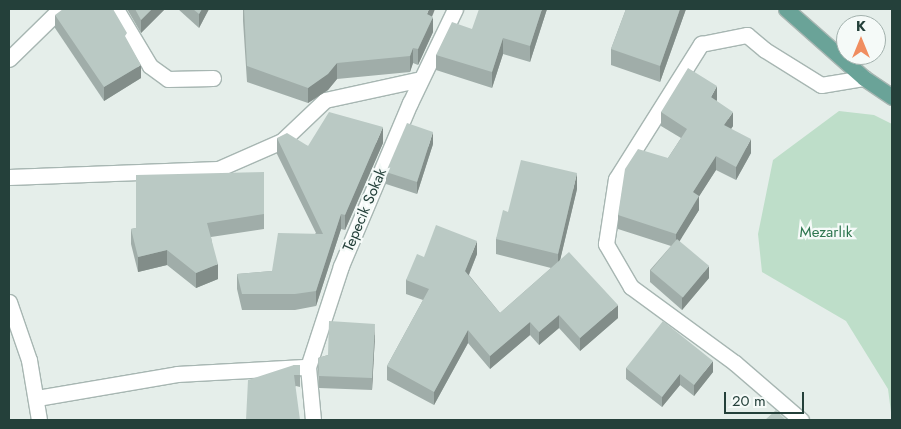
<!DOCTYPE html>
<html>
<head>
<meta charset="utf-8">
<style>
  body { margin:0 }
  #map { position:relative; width:901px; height:429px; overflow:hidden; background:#e5eeea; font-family:Jost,sans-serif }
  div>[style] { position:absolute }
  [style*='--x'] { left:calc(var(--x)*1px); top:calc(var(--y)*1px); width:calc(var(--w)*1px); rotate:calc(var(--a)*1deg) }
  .green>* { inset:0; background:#bedec9 }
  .roads { filter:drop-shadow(1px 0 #a7b6b2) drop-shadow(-1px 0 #a7b6b2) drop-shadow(0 1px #a7b6b2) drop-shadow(0 -1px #a7b6b2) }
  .minor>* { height:15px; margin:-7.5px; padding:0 7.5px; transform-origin:7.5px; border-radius:7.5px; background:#fff }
  .major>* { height:15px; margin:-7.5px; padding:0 7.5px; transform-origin:7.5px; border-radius:7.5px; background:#6aa398 }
  .wall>* { inset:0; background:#a0ada9 }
  .shaded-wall>* { inset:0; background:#828d89 }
  .building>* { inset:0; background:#bac9c4; transform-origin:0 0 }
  span { translate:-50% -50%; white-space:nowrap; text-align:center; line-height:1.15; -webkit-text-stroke:4.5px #f5faf8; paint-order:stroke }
  .street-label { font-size:15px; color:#24403a }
  .park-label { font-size:15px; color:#2e764f }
  .frame { position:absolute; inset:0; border:10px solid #24403a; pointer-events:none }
  .north { position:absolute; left:836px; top:15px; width:50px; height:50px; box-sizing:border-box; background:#f5faf8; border:1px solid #a1b0ac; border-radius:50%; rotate:0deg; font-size:14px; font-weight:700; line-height:20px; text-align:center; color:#24403a }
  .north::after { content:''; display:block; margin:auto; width:18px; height:22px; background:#f08d60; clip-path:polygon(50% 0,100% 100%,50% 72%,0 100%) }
  .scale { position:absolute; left:724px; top:392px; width:80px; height:22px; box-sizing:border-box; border:2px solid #24403a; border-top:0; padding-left:6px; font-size:15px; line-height:18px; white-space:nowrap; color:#24403a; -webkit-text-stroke:4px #f5faf8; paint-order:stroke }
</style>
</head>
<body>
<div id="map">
  <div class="green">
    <i style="clip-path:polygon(839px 111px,874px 115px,892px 124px,892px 420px,888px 389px,846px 321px,762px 272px,758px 234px,773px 160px)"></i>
  </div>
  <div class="roads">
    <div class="minor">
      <i style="--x:116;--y:9;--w:66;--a:59.2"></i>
      <i style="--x:150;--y:66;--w:22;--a:36"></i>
      <i style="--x:168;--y:79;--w:45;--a:-1.3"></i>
      <i style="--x:9;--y:59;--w:71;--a:-44.4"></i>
      <i style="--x:9;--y:177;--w:209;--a:-2.2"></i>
      <i style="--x:218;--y:169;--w:70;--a:-23.6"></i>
      <i style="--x:282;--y:141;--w:59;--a:-43.6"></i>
      <i style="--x:325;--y:100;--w:98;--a:-12.3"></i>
      <i style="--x:9;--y:302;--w:61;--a:71"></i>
      <i style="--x:29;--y:360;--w:61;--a:80.5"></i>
      <i style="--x:37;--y:398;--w:142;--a:-9.7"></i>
      <i style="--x:177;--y:374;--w:127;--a:-3.2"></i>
      <i style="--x:313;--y:420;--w:53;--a:-95.4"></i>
      <i style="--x:308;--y:367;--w:106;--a:-71.9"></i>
      <i style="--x:341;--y:266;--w:177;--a:-67.1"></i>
      <i style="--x:410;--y:103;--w:104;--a:-64.4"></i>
      <i style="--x:801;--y:420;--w:87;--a:-139.2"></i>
      <i style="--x:735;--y:363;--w:129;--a:-143.8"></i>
      <i style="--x:631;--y:287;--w:50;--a:-120.2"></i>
      <i style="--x:606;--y:244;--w:66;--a:-81.3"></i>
      <i style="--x:616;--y:179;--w:160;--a:-57.8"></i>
      <i style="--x:701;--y:44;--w:47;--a:-11.1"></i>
      <i style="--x:747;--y:35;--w:23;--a:40"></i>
      <i style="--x:765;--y:50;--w:66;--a:32"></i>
      <i style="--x:821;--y:85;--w:44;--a:-9.2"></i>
    </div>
    <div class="major">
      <i style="--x:786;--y:9;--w:104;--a:41.5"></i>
      <i style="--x:864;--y:78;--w:34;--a:34"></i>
    </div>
  </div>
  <div class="wall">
    <i style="clip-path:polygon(127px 9px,165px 9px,141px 33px)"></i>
    <i style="clip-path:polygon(178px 9px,209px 9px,199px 28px)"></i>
    <i style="clip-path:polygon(243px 9px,432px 16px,433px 32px,418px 65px,413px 63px,410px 72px,337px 79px,328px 90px,308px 103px,247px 82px,243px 21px)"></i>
    <i style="clip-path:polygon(547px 9px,530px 62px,503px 54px,492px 88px,436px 70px,436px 55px,472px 29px)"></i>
    <i style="clip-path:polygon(626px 9px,686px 9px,660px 82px,611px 65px,611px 49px)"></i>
    <i style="clip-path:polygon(55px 15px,127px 41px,141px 78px,104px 101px,55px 28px)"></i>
    <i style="clip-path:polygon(717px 100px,716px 101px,733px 126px,731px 129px,751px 153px,736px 180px,716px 170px,699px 196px,699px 210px,679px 241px,709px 278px,682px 310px,650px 282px,650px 270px,671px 246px,618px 229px,618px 215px,668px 158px,681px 138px,661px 126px,661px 112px)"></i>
    <i style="clip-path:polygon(277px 138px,308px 146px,383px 143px,345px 230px,341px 229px,316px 306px,295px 310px,242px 310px,237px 289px,237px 274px,272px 271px,316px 233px,277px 154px)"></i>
    <i style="clip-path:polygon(433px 144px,417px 194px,386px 184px,386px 172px)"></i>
    <i style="clip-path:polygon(264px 172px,264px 229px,211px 237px,218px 279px,196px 288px,167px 265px,138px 272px,131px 244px,131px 229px,136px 228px)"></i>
    <i style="clip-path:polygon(577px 189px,560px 260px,618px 318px,580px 351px,559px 328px,539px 345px,530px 335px,490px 369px,468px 343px,434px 405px,387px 380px,387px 366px,423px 300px,406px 294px,406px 280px,424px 257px,477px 254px,469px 275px,500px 313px,551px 268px,496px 254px,496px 239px,508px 212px)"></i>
    <i style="clip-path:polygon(375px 335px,372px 390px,319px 388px,318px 370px,318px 358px,328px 355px)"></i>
    <i style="clip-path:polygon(294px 365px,300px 375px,300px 387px,296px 386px,246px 420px)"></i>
    <i style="clip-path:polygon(626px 368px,713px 372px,694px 396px,680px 385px,662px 407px,626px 379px)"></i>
  </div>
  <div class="shaded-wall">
    <i style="clip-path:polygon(152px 9px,165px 9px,141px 33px,141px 20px)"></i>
    <i style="clip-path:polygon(202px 9px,209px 9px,199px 28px,199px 14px)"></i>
    <i style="clip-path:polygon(429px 9px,435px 9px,427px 30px,427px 14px)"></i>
    <i style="clip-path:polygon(542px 9px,547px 9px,530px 62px,530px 46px)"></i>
    <i style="clip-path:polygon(680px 9px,686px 9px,660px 82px,660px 66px)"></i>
    <i style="clip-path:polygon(433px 17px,433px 32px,418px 65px,418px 49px)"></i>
    <i style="clip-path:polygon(503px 38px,503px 54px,492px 88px,492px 72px)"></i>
    <i style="clip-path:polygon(413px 48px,413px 63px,410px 72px,410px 56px)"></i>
    <i style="clip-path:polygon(337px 63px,337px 79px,328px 90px,308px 103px,308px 88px)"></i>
    <i style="clip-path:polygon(141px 65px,141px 78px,104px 101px,104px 87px)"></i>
    <i style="clip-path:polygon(717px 86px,717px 100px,711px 110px,711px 97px)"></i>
    <i style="clip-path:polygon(733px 112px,733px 126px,724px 139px,724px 125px)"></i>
    <i style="clip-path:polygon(383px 127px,383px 143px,345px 230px,345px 215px)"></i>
    <i style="clip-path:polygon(433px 132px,433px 144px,417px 194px,417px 182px)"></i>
    <i style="clip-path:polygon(751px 139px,751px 153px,736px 180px,736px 167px)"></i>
    <i style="clip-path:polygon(716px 156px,716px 170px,693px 206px,693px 192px)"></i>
    <i style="clip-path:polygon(577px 173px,577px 189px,558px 269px,558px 254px)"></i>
    <i style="clip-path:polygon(699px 196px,699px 210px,676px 247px,676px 234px)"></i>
    <i style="clip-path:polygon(341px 214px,341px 229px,316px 306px,316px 291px)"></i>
    <i style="clip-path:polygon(477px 241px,477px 254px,465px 284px,465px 271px)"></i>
    <i style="clip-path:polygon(167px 250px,167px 265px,138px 272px,138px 257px)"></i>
    <i style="clip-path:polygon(218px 264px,218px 279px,196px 288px,196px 273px)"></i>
    <i style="clip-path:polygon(709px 266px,709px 278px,682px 310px,682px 298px)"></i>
    <i style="clip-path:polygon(618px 305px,618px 318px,580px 351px,580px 338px)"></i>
    <i style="clip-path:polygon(559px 315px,559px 328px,539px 345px,539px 332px)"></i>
    <i style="clip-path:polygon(530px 322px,530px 335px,490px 369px,490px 356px)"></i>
    <i style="clip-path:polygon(375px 324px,375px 335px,372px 390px,372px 378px)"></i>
    <i style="clip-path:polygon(468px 330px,468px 343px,434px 405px,434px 392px)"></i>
    <i style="clip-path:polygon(713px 361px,713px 372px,694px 396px,694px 385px)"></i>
    <i style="clip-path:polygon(680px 374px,680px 385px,662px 407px,662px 397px)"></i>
  </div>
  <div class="building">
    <i style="clip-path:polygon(63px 9px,113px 9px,127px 33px,125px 36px,141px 65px,104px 87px,55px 15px)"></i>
    <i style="clip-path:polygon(135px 9px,152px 9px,141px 20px)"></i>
    <i style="clip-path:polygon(193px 9px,202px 9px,199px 14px)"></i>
    <i style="clip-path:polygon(244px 9px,429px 9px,427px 14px,433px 17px,418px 49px,413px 48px,410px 56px,337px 63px,328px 74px,308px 88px,247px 66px)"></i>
    <i style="clip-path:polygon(479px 9px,542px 9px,530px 46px,503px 38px,492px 72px,436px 55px,452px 22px,472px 29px)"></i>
    <i style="clip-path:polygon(626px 9px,680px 9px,660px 66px,611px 49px)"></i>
    <i style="clip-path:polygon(688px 68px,717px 86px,711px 97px,733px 112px,724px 125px,751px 139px,736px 167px,716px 156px,693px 192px,699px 196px,676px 234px,618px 215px,625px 169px,638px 149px,668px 158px,687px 129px,661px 112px)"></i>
    <i style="clip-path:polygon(329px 112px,383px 127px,345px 215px,341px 214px,316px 291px,295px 294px,242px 294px,237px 274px,272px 271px,278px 233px,323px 234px,277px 138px,287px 133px,308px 146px)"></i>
    <i style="clip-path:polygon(407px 123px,433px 132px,417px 182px,386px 172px)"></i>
    <i style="clip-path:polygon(521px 160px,577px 173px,558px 254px,496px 239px,503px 210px,508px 212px)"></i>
    <i style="clip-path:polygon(264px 172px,264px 214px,207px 223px,218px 264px,196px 273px,167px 250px,138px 257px,131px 229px,136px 228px,136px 175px)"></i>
    <i style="clip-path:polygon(436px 225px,477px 241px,465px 271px,500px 313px,569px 252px,618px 305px,580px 338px,559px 315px,539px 332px,530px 322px,490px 356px,468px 330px,434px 392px,387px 366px,429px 289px,406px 280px,417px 254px,424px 257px)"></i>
    <i style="left:677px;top:239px;width:42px;height:41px;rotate:40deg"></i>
    <i style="clip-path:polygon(329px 321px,375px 324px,372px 378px,319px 376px,318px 358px,328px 355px)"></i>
    <i style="clip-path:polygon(663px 321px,713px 361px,694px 385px,680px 374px,662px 397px,626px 368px)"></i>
    <i style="clip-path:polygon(294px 365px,300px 365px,300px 375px,294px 375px,300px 420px,246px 420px,248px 380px)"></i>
    <i style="clip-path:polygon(776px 410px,786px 420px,765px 420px)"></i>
  </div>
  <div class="street-label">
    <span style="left:365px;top:210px;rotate:-67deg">Tepecik Sokak</span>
  </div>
  <div class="park-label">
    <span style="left:826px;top:233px">Mezarlık</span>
  </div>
  <div class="frame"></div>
  <div class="north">K</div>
  <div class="scale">20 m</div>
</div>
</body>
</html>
